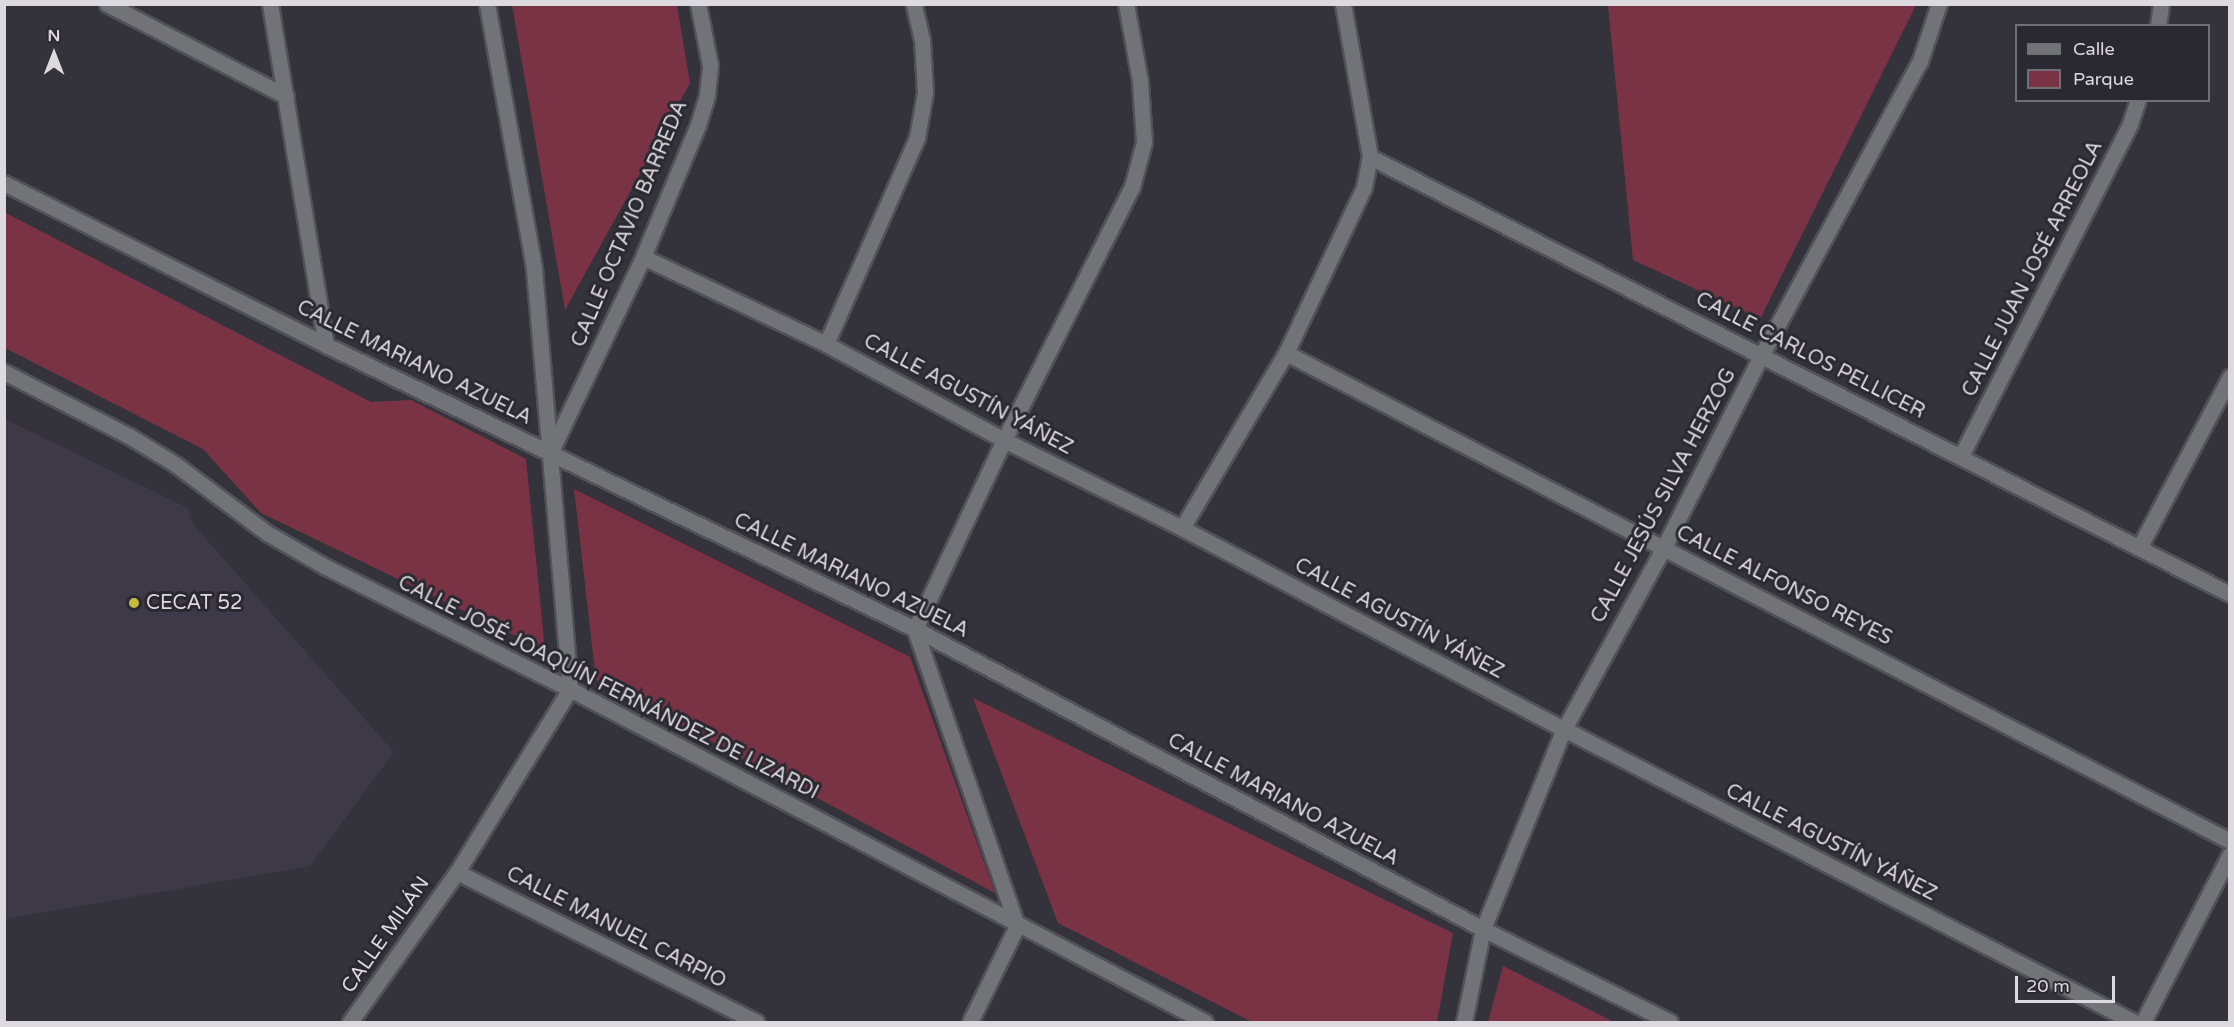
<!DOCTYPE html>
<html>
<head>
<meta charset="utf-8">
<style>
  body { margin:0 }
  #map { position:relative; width:2234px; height:1027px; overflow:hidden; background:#34323a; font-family:"Varela Round",sans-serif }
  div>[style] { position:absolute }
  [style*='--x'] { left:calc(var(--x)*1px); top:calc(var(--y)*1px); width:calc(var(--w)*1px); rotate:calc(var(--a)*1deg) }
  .built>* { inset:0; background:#3d3947 }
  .green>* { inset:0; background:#7a3345 }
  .roads { filter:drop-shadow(2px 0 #525058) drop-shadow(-2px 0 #525058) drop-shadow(0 2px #525058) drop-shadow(0 -2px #525058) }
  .minor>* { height:15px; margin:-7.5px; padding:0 7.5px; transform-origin:7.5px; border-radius:7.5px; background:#717377 }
  .dots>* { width:16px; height:16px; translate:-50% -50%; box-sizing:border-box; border:3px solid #2a2830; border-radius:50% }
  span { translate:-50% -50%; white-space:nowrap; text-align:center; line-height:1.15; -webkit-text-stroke:6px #2a2830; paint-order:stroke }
  .street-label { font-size:20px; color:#dcdadf }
  .poi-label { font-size:20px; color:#dcdadf }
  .left { translate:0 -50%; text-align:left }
  .frame { position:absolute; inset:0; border:6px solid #dcdadf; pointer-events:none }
  .legend { position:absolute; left:2015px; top:24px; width:195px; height:78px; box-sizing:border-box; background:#2a2830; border:2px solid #716f76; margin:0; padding:8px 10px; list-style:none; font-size:18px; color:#dcdadf }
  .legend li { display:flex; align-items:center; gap:12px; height:30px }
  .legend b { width:30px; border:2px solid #716f76 }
  .north { position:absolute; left:24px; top:24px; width:60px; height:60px; -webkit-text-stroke:4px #2a2830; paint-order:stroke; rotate:0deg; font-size:16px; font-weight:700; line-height:24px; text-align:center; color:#dcdadf }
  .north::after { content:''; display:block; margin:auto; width:21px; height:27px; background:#dcdadf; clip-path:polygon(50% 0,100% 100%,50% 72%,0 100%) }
  .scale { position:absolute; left:2015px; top:976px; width:100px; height:27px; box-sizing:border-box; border:3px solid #dcdadf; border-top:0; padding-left:8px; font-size:18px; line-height:21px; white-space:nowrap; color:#dcdadf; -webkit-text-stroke:4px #2a2830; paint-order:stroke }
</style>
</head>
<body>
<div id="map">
  <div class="built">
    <i style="clip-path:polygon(5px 419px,188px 508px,193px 524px,394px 752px,310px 866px,5px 919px)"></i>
  </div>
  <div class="green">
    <i style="clip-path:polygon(512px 5px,677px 5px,690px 83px,565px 310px)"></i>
    <i style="clip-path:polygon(1608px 5px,1916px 5px,1760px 319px,1633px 260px)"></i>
    <i style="clip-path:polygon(4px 212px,371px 402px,411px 400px,526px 459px,545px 650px,261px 513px,203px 449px,5px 348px)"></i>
    <i style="clip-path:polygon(574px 489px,910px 657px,995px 893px,596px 680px)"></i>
    <i style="clip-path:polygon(973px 698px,1453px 933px,1437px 1022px,1252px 1022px,1058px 923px)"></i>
    <i style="clip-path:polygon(1503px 966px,1614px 1022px,1488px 1022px)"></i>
  </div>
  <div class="roads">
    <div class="minor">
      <i style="--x:107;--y:4;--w:201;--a:27.2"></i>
      <i style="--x:270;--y:4;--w:346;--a:80.7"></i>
      <i style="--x:2158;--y:26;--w:22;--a:-82"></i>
      <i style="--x:1370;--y:157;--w:965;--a:26.94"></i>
      <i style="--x:4;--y:183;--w:360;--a:26.7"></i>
      <i style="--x:326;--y:345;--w:654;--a:25.74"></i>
      <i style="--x:915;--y:629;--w:642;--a:27.84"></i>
      <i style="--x:1483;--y:929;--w:209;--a:26.4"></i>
      <i style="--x:643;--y:257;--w:203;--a:25.4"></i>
      <i style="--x:826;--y:344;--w:202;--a:28.3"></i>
      <i style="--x:1004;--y:440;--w:199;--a:26.3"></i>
      <i style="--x:1182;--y:528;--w:432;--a:27.8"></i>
      <i style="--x:1564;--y:729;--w:641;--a:27.2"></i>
      <i style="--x:826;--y:344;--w:225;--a:-66.2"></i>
      <i style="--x:917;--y:138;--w:47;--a:-80.1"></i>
      <i style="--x:925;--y:92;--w:52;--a:-93.3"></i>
      <i style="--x:922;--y:40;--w:37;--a:-103"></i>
      <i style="--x:1286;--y:353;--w:1063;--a:27.34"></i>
      <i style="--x:4;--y:372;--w:140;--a:27.1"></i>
      <i style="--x:129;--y:436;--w:54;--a:31.3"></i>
      <i style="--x:175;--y:464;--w:115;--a:36.9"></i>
      <i style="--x:267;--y:533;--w:68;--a:30"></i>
      <i style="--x:326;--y:567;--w:273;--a:26.6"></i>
      <i style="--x:570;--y:689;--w:717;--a:27.67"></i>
      <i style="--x:552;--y:449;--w:212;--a:-64.6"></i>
      <i style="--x:643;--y:257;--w:143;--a:-67.4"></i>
      <i style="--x:698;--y:125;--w:31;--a:-73"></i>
      <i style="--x:707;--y:95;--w:30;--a:-84"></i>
      <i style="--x:710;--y:65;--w:62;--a:-101.1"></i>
      <i style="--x:1961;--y:456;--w:373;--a:-63"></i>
      <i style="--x:2130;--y:124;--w:25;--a:-72"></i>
      <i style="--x:1182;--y:528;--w:204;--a:-59.3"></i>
      <i style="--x:1286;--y:353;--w:183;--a:-64.8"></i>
      <i style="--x:1364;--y:187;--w:31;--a:-79"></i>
      <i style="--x:1370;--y:157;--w:155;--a:-100"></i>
      <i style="--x:2139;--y:548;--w:194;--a:-62"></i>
      <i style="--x:457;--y:872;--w:335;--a:26.6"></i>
      <i style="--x:350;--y:1022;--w:184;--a:-54.5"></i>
      <i style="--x:457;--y:872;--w:215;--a:-58.3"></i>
      <i style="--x:570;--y:689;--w:423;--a:-94.9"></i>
      <i style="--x:534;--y:268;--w:268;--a:-100.1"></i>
      <i style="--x:970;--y:1022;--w:107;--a:-63.9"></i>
      <i style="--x:1017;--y:926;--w:314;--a:-109"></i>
      <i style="--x:915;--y:629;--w:209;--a:-64.8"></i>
      <i style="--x:1004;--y:440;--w:284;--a:-63.2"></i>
      <i style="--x:1132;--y:187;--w:47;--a:-75.1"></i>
      <i style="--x:1144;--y:142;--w:61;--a:-93.8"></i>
      <i style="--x:1140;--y:81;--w:78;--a:-100.3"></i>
      <i style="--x:1464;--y:1022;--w:95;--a:-78.5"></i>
      <i style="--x:1483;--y:929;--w:216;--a:-68"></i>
      <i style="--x:1564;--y:729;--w:208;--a:-61.2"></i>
      <i style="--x:1664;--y:547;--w:214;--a:-63.1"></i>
      <i style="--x:1761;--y:356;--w:335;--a:-61.7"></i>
      <i style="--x:1920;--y:61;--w:60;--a:-71.6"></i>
      <i style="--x:2143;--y:1022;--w:189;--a:-62.6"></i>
    </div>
  </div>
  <div class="dots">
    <i style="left:134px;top:603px;background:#c2bd3f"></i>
  </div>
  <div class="street-label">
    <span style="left:630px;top:224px;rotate:-67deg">CALLE OCTAVIO BARREDA</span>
    <span style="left:2033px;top:269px;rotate:-63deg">CALLE JUAN JOSÉ ARREOLA</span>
    <span style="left:1810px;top:356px;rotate:27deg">CALLE CARLOS PELLICER</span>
    <span style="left:414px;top:363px;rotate:26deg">CALLE MARIANO AZUELA</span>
    <span style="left:968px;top:395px;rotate:28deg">CALLE AGUSTÍN YÁÑEZ</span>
    <span style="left:1664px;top:496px;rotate:-62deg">CALLE JESÚS SILVA HERZOG</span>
    <span style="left:851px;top:576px;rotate:26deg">CALLE MARIANO AZUELA</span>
    <span style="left:1784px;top:586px;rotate:27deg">CALLE ALFONSO REYES</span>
    <span style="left:1399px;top:619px;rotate:28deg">CALLE AGUSTÍN YÁÑEZ</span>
    <span style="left:608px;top:688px;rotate:27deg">CALLE JOSÉ JOAQUÍN FERNÁNDEZ DE LIZARDI</span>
    <span style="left:1283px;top:800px;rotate:28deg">CALLE MARIANO AZUELA</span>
    <span style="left:1831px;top:843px;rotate:27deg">CALLE AGUSTÍN YÁÑEZ</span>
    <span style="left:616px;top:928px;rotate:27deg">CALLE MANUEL CARPIO</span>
    <span style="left:386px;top:935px;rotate:-55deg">CALLE MILÁN</span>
  </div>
  <div class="poi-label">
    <span class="left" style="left:146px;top:603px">CECAT 52</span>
  </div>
  <div class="frame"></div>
  <ul class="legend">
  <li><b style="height:8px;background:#717377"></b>Calle</li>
  <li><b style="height:16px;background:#7a3345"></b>Parque</li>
  </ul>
  <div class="north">N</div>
  <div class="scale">20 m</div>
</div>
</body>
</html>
